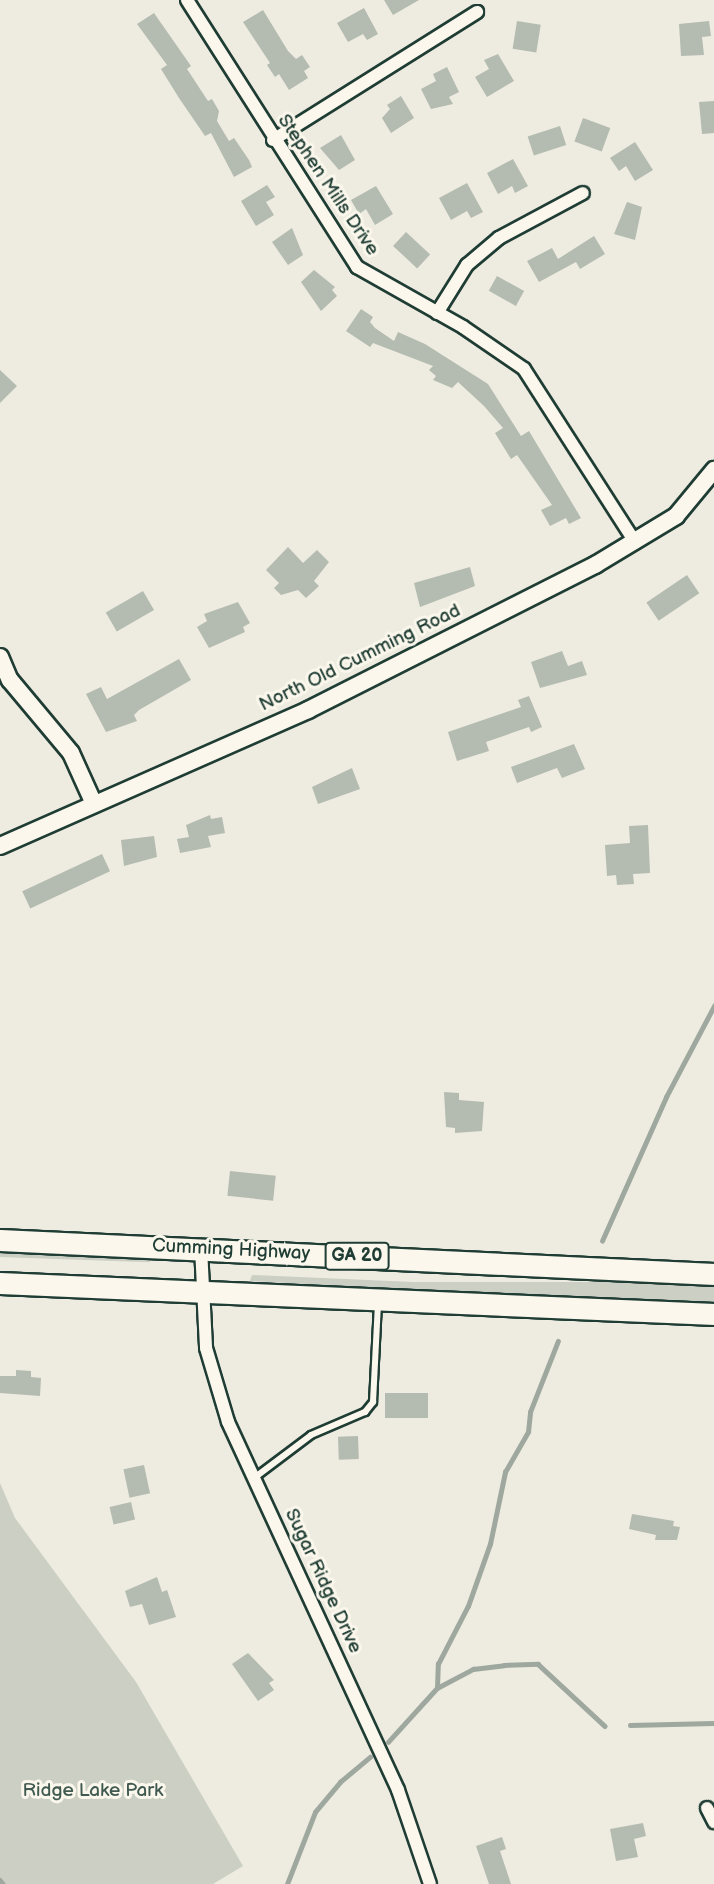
<!DOCTYPE html>
<html>
<head>
<meta charset="utf-8">
<style>
  body { margin:0 }
  #map { position:relative; width:714px; height:1884px; overflow:hidden; background:#eeece1; font-family:"Balsamiq Sans",sans-serif }
  div>[style] { position:absolute }
  [style*='--x'] { left:calc(var(--x)*1px); top:calc(var(--y)*1px); width:calc(var(--w)*1px); rotate:calc(var(--a)*1deg) }
  .green>* { inset:0; background:#cbcfc4; transform-origin:0 0 }
  .stream>* { height:4.5px; margin:-2.25px; padding:0 2.25px; transform-origin:2.25px; border-radius:2.25px; background:#9fa89f }
  .building>* { inset:0; background:#b4bbb0; transform-origin:0 0 }
  .roads { filter:drop-shadow(2px 0 #1f3d34) drop-shadow(-2px 0 #1f3d34) drop-shadow(0 2px #1f3d34) drop-shadow(0 -2px #1f3d34) }
  .service>* { height:6px; margin:-3px; padding:0 3px; transform-origin:3px; border-radius:3px; background:#fbf7ec }
  .minor>* { height:12px; margin:-6px; padding:0 6px; transform-origin:6px; border-radius:6px; background:#fbf7ec }
  .tertiary>* { height:16px; margin:-8px; padding:0 8px; transform-origin:8px; border-radius:8px; background:#fbf7ec }
  .trunk>* { height:21px; margin:-10.5px; padding:0 10.5px; transform-origin:10.5px; border-radius:10.5px; background:#fbf7ec }
  span { translate:-50% -50%; white-space:nowrap; text-align:center; line-height:1.15; -webkit-text-stroke:6px #fbf7ec; paint-order:stroke }
  .shield-label span { padding:2px 5px; background:#fbf7ec; border:2px solid; border-radius:5px; -webkit-text-stroke-width:0 }
  .shield-label { font-size:18px; color:#1f3d34; font-weight:700 }
  .street-label { font-size:19px; color:#1f3d34 }
  .park-label { font-size:19px; color:#415a51 }
</style>
</head>
<body>
<div id="map">
  <div class="green">
    <i style="left:0;top:1249px;width:150px;height:8px;rotate:2deg"></i>
    <i style="clip-path:polygon(252px 1275px,413px 1282px,714px 1282px,714px 1306px,250px 1281px)"></i>
    <i style="clip-path:polygon(0 1483px,15px 1518px,136px 1682px,243px 1866px,213px 1884px,0 1884px)"></i>
  </div>
  <div class="stream">
    <i style="--x:602;--y:1241;--w:158;--a:-66"></i>
    <i style="--x:666;--y:1097;--w:103;--a:-62.2"></i>
    <i style="--x:437;--y:1688;--w:24;--a:-88"></i>
    <i style="--x:438;--y:1664;--w:65;--a:-62.7"></i>
    <i style="--x:468;--y:1606;--w:66;--a:-70.5"></i>
    <i style="--x:490;--y:1544;--w:74;--a:-78.2"></i>
    <i style="--x:505;--y:1472;--w:46;--a:-60.1"></i>
    <i style="--x:528;--y:1432;--w:20;--a:-84"></i>
    <i style="--x:530;--y:1412;--w:76;--a:-68.5"></i>
    <i style="--x:630;--y:1725;--w:84;--a:-1.4"></i>
    <i style="--x:388;--y:1742;--w:73;--a:-47.8"></i>
    <i style="--x:437;--y:1688;--w:41;--a:-27.8"></i>
    <i style="--x:473;--y:1669;--w:31;--a:-7"></i>
    <i style="--x:504;--y:1665;--w:34;--a:-2"></i>
    <i style="--x:538;--y:1664;--w:91;--a:42.8"></i>
    <i style="--x:0;--y:1880;--w:5;--a:53"></i>
    <i style="--x:287;--y:1884;--w:77;--a:-68.7"></i>
    <i style="--x:315;--y:1812;--w:39;--a:-50"></i>
    <i style="--x:340;--y:1782;--w:39;--a:-40"></i>
  </div>
  <div class="building">
    <i style="clip-path:polygon(384px 0,419px 0,393px 15px)"></i>
    <i style="clip-path:polygon(364px 8px,378px 34px,367px 40px,363px 34px,348px 42px,337px 23px)"></i>
    <i style="clip-path:polygon(263px 10px,288px 51px,296px 59px,302px 55px,310px 67px,304px 71px,308px 78px,289px 90px,279px 74px,275px 77px,267px 65px,270px 63px,243px 22px)"></i>
    <i style="clip-path:polygon(154px 13px,191px 66px,187px 69px,208px 101px,212px 99px,219px 111px,217px 121px,229px 141px,234px 138px,249px 160px,252px 167px,234px 177px,211px 133px,205px 136px,179px 98px,161px 69px,167px 65px,137px 24px)"></i>
    <i style="left:517px;top:21px;width:24px;height:28px;rotate:9deg"></i>
    <i style="clip-path:polygon(709px 21px,711px 36px,702px 37px,704px 55px,681px 56px,679px 24px)"></i>
    <i style="clip-path:polygon(498px 54px,514px 81px,487px 97px,475px 77px,489px 69px,484px 60px)"></i>
    <i style="clip-path:polygon(447px 67px,459px 92px,449px 97px,453px 104px,431px 109px,421px 89px,436px 81px,433px 74px)"></i>
    <i style="clip-path:polygon(401px 96px,414px 118px,391px 133px,382px 118px,390px 109px,387px 105px)"></i>
    <i style="clip-path:polygon(714px 101px,714px 133px,702px 134px,699px 102px)"></i>
    <i style="left:583px;top:118px;width:29px;height:25px;rotate:20deg"></i>
    <i style="left:560px;top:126px;width:20px;height:34px;rotate:72deg"></i>
    <i style="clip-path:polygon(341px 135px,355px 160px,339px 170px,320px 148px)"></i>
    <i style="clip-path:polygon(635px 142px,653px 170px,635px 181px,626px 166px,619px 171px,610px 158px)"></i>
    <i style="clip-path:polygon(513px 159px,528px 186px,515px 193px,512px 186px,498px 194px,487px 173px)"></i>
    <i style="clip-path:polygon(467px 183px,483px 212px,471px 218px,467px 211px,451px 220px,439px 198px)"></i>
    <i style="clip-path:polygon(267px 185px,275px 197px,266px 202px,274px 215px,256px 226px,241px 201px)"></i>
    <i style="clip-path:polygon(376px 186px,393px 214px,375px 225px,366px 209px,359px 214px,351px 200px)"></i>
    <i style="clip-path:polygon(627px 202px,642px 207px,635px 240px,614px 234px)"></i>
    <i style="clip-path:polygon(292px 228px,303px 255px,288px 265px,272px 242px)"></i>
    <i style="left:406px;top:232px;width:33px;height:19px;rotate:43deg"></i>
    <i style="clip-path:polygon(594px 236px,605px 254px,580px 269px,576px 262px,539px 282px,527px 261px,552px 248px,558px 259px)"></i>
    <i style="clip-path:polygon(314px 270px,335px 287px,332px 290px,337px 296px,321px 311px,301px 282px)"></i>
    <i style="left:497px;top:276px;width:31px;height:17px;rotate:29deg"></i>
    <i style="clip-path:polygon(361px 309px,373px 317px,370px 322px,375px 328px,394px 341px,398px 332px,425px 344px,488px 384px,521px 436px,529px 431px,581px 518px,569px 524px,566px 518px,550px 526px,541px 510px,552px 505px,517px 455px,511px 459px,495px 433px,503px 428px,484px 406px,458px 382px,452px 388px,433px 380px,436px 376px,429px 370px,433px 366px,373px 343px,370px 347px,346px 331px)"></i>
    <i style="clip-path:polygon(0 370px,17px 386px,0 403px)"></i>
    <i style="clip-path:polygon(288px 547px,303px 563px,317px 550px,329px 562px,314px 581px,319px 586px,306px 598px,298px 590px,281px 595px,274px 588px,279px 583px,266px 570px)"></i>
    <i style="clip-path:polygon(470px 567px,475px 586px,420px 607px,414px 583px)"></i>
    <i style="left:687px;top:575px;width:22px;height:49px;rotate:56deg"></i>
    <i style="left:143px;top:591px;width:22px;height:43px;rotate:60deg"></i>
    <i style="clip-path:polygon(238px 602px,250px 623px,243px 627px,245px 632px,209px 648px,197px 627px,207px 621px,204px 614px)"></i>
    <i style="clip-path:polygon(562px 651px,568px 666px,582px 661px,587px 675px,540px 688px,531px 662px)"></i>
    <i style="clip-path:polygon(179px 659px,191px 680px,139px 710px,134px 715px,137px 721px,106px 732px,86px 694px,101px 687px,107px 699px)"></i>
    <i style="clip-path:polygon(529px 696px,542px 727px,531px 732px,529px 727px,486px 742px,489px 751px,457px 761px,448px 732px,521px 707px,518px 700px)"></i>
    <i style="clip-path:polygon(574px 744px,585px 769px,562px 778px,557px 768px,517px 783px,511px 767px)"></i>
    <i style="clip-path:polygon(352px 768px,360px 789px,318px 804px,312px 787px)"></i>
    <i style="clip-path:polygon(210px 815px,211px 819px,222px 817px,225px 833px,208px 836px,211px 847px,180px 853px,177px 839px,189px 837px,186px 825px)"></i>
    <i style="clip-path:polygon(648px 825px,650px 873px,633px 874px,634px 884px,617px 885px,616px 875px,607px 876px,605px 845px,630px 843px,629px 826px)"></i>
    <i style="clip-path:polygon(154px 836px,157px 857px,124px 866px,121px 840px)"></i>
    <i style="left:102px;top:854px;width:19px;height:88px;rotate:65deg"></i>
    <i style="clip-path:polygon(444px 1092px,459px 1093px,459px 1100px,484px 1102px,482px 1131px,455px 1133px,455px 1128px,446px 1127px)"></i>
    <i style="left:230px;top:1171px;width:46px;height:25px;rotate:6deg"></i>
    <i style="clip-path:polygon(16px 1370px,31px 1371px,31px 1377px,41px 1378px,40px 1396px,0 1393px,0 1376px,16px 1376px)"></i>
    <i style="left:385px;top:1393px;width:43px;height:25px"></i>
    <i style="left:358px;top:1436px;width:23px;height:20px;rotate:88deg"></i>
    <i style="left:144px;top:1465px;width:29px;height:21px;rotate:78deg"></i>
    <i style="left:131px;top:1502px;width:18px;height:22px;rotate:77deg"></i>
    <i style="clip-path:polygon(632px 1514px,674px 1521px,673px 1526px,680px 1527px,677px 1540px,655px 1540px,656px 1535px,629px 1529px)"></i>
    <i style="clip-path:polygon(157px 1577px,162px 1592px,167px 1590px,176px 1617px,149px 1625px,142px 1604px,130px 1607px,125px 1591px)"></i>
    <i style="clip-path:polygon(248px 1653px,274px 1680px,269px 1683px,274px 1690px,258px 1701px,232px 1664px)"></i>
    <i style="clip-path:polygon(643px 1823px,646px 1836px,634px 1839px,638px 1857px,616px 1861px,610px 1829px)"></i>
    <i style="clip-path:polygon(502px 1837px,506px 1849px,500px 1851px,511px 1884px,489px 1884px,476px 1846px)"></i>
  </div>
  <div class="roads">
    <div class="service">
      <i style="--x:254;--y:1478;--w:71;--a:-37"></i>
      <i style="--x:311;--y:1435;--w:59;--a:-23.1"></i>
      <i style="--x:365;--y:1412;--w:13;--a:-51"></i>
      <i style="--x:373;--y:1402;--w:98;--a:-87.1"></i>
    </div>
    <div class="minor">
      <i style="--x:187;--y:0;--w:317;--a:57.5"></i>
      <i style="--x:357;--y:267;--w:122;--a:29.5"></i>
      <i style="--x:463;--y:327;--w:74;--a:34.5"></i>
      <i style="--x:524;--y:369;--w:206;--a:57.3"></i>
      <i style="--x:273;--y:140;--w:241;--a:-32.1"></i>
      <i style="--x:437;--y:313;--w:57;--a:-58"></i>
      <i style="--x:467;--y:265;--w:42;--a:-40.2"></i>
      <i style="--x:499;--y:238;--w:95;--a:-28.2"></i>
      <i style="--x:201;--y:1248;--w:100;--a:87.1"></i>
      <i style="--x:206;--y:1348;--w:77;--a:73.4"></i>
      <i style="--x:228;--y:1422;--w:405;--a:65.2"></i>
      <i style="--x:398;--y:1790;--w:99;--a:71.2"></i>
      <i style="--x:707;--y:1808;--w:16;--a:63"></i>
    </div>
    <div class="tertiary">
      <i style="--x:0;--y:657;--w:25;--a:67"></i>
      <i style="--x:10;--y:680;--w:95;--a:50.1"></i>
      <i style="--x:71;--y:753;--w:56;--a:65.7"></i>
      <i style="--x:0;--y:846;--w:337;--a:-23.8"></i>
      <i style="--x:308;--y:710;--w:322;--a:-26.8"></i>
      <i style="--x:595;--y:565;--w:95;--a:-31.2"></i>
      <i style="--x:676;--y:516;--w:60;--a:-50.4"></i>
    </div>
    <div class="trunk">
      <i style="--x:0;--y:1240;--w:715;--a:2.73"></i>
      <i style="--x:0;--y:1283;--w:715;--a:2.49"></i>
    </div>
  </div>
  <div class="shield-label">
    <span style="left:357px;top:1256px">GA 20</span>
  </div>
  <div class="street-label">
    <span style="left:328px;top:185px;rotate:56deg">Stephen Mills Drive</span>
    <span style="left:360px;top:658px;rotate:-26deg">North Old Cumming Road</span>
    <span style="left:231px;top:1250px;rotate:3deg">Cumming Highway</span>
    <span style="left:323px;top:1581px;rotate:65deg">Sugar Ridge Drive</span>
  </div>
  <div class="park-label">
    <span style="left:93px;top:1791px">Ridge Lake Park</span>
  </div>
</div>
</body>
</html>
